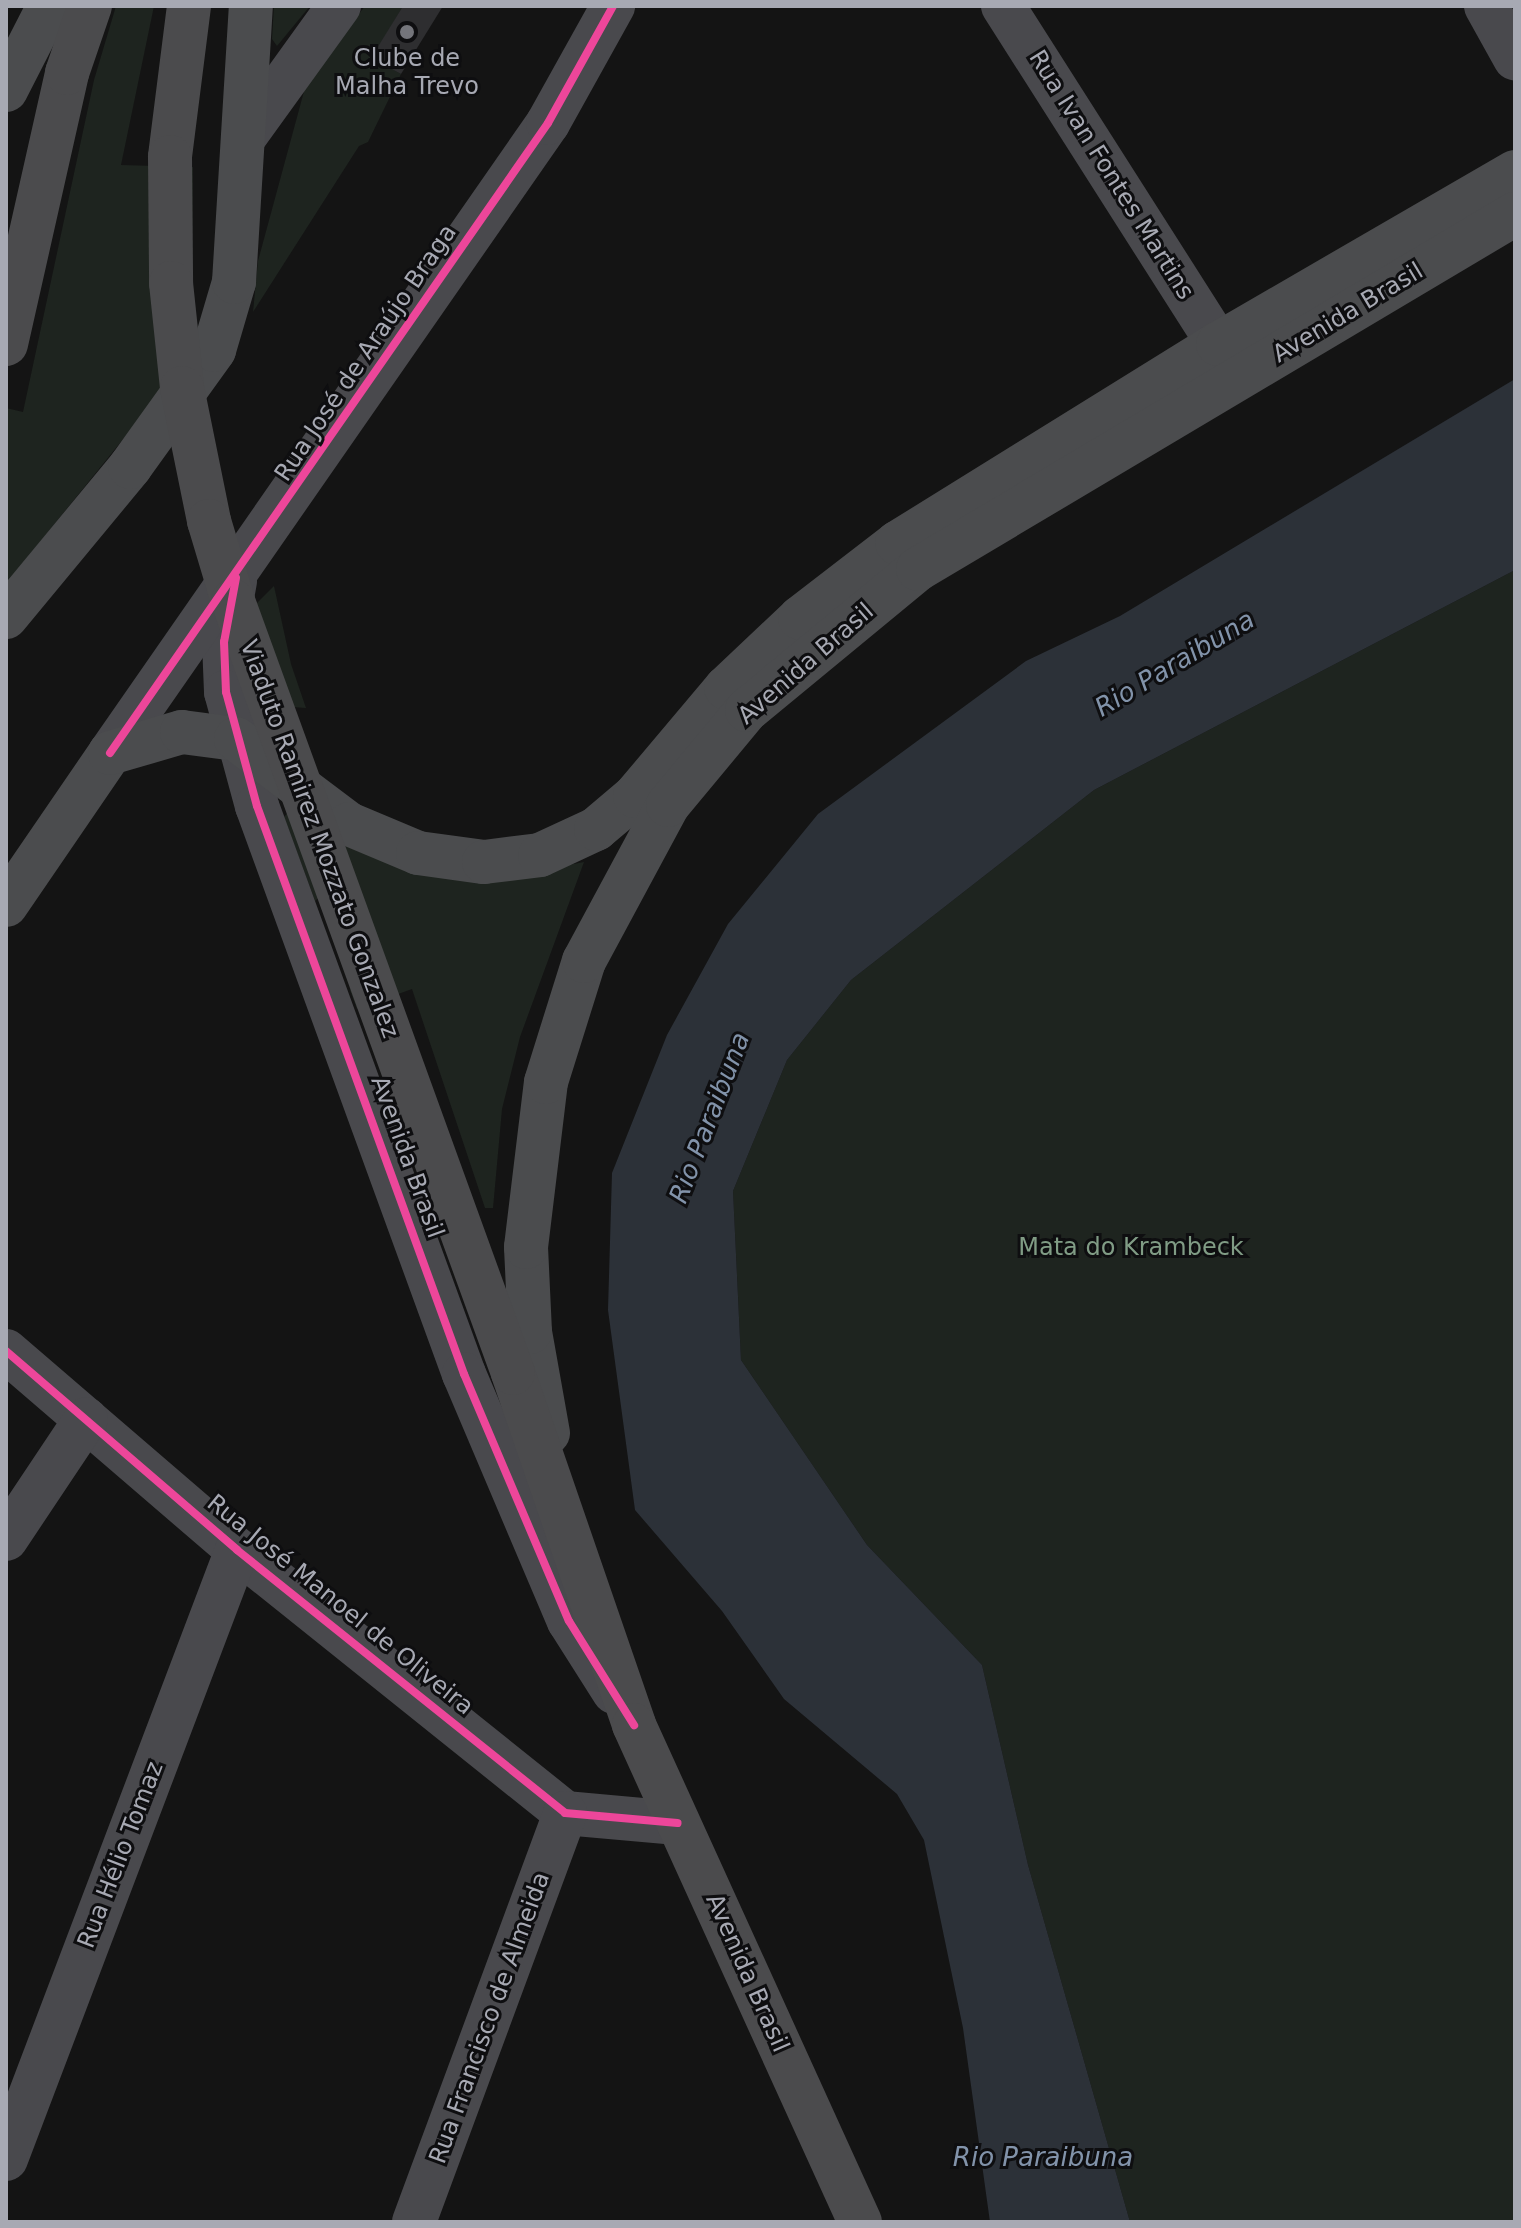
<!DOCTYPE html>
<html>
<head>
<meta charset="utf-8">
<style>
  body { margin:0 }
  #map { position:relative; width:1521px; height:2228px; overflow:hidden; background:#141414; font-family:"DejaVu Sans",sans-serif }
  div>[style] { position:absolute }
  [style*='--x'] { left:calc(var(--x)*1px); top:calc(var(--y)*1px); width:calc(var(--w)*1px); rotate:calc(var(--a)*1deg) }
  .green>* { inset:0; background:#1e241f }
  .water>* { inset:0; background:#2c3138 }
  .building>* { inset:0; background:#2e2e30 }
  .minor>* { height:44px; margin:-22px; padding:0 22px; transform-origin:22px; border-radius:22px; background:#49494d }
  .major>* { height:44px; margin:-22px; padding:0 22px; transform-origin:22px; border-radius:22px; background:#4b4c4e }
  .highway>* { height:44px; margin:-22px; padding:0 22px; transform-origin:22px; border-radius:22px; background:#4b4b4d }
  .highway-bridge>* { height:44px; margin:-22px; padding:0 22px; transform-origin:22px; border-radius:22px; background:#4b4b4d }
  .cycleway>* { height:8px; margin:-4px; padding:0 4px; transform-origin:4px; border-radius:4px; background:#ed469a }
  .dots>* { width:22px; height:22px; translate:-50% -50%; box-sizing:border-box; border:4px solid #0e0e10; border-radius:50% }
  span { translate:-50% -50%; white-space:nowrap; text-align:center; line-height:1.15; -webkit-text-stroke:6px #0e0e10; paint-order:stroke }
  .poi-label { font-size:24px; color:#a7a9b3 }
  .street-label { font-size:24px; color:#a7a9b3 }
  .park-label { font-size:24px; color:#809c85 }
  .water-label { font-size:26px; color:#8293aa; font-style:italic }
  .frame { position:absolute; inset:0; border:8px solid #a7a9b3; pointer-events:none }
</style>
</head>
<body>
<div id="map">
  <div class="green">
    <i style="clip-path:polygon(116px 6px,154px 6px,121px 165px,193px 167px,192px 279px,166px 386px,6px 584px,6px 408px,23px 412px,94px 80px)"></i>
    <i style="clip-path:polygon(274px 6px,310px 6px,277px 46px,272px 39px)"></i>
    <i style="clip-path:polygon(365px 6px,403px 6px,372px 58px,401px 74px,368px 142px,359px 146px,253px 312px,258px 261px,306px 84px)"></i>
    <i style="clip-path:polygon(1515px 570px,1515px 2222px,1130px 2222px,1028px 1865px,982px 1665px,867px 1545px,741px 1360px,733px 1191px,787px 1060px,851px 980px,1094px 790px)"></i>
    <i style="clip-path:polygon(274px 586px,291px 664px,306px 708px,250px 704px,246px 614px)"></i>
    <i style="clip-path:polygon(289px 811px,506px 877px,584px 862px,520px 1037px,502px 1109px,493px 1208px,485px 1208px,412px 989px,357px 1009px,350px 990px,371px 961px,340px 879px,315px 901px,284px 817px)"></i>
  </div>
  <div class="water">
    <i style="clip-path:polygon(1515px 379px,1515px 570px,1094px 790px,851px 980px,787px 1060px,733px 1191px,741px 1360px,867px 1545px,982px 1665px,1028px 1865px,1130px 2222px,990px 2222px,963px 2028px,924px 1840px,897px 1794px,784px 1699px,722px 1611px,635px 1510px,608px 1310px,612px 1173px,667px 1035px,728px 924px,818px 814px,1026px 661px,1120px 616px)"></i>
  </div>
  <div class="building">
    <i style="clip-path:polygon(403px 6px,443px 6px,401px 74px,371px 58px)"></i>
  </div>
  <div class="minor">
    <i style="--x:1003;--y:6;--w:401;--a:57.5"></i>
    <i style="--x:1486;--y:6;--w:60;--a:60.9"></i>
    <i style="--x:243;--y:139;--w:164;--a:-54.2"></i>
    <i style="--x:235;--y:581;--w:62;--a:100.2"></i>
    <i style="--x:224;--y:642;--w:50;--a:87.7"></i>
    <i style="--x:226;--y:692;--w:118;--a:74.8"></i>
    <i style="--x:257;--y:806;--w:605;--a:69.98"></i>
    <i style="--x:464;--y:1374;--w:268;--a:67"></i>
    <i style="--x:569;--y:1621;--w:84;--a:57.6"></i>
    <i style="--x:110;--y:753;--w:767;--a:-55.19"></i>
    <i style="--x:548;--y:123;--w:134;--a:-60.9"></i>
    <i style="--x:6;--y:1351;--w:305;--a:40.7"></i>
    <i style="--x:237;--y:1550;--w:420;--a:38.7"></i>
    <i style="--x:565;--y:1813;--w:113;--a:5.1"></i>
    <i style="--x:6;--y:1539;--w:144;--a:-56.3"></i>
    <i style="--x:6;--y:2159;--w:651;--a:-69.23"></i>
    <i style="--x:414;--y:2222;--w:436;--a:-69.7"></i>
  </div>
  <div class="major">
    <i style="--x:6;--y:90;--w:94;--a:-62.9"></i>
    <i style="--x:6;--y:617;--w:195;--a:-50.4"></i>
    <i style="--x:130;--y:467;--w:144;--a:-54.3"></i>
    <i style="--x:214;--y:350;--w:71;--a:-73.6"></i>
    <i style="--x:234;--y:282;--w:277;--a:-86.5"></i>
    <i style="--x:6;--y:905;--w:184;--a:-55.6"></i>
    <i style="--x:110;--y:753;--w:75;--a:-16.3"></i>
    <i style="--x:182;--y:732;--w:54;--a:7.4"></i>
    <i style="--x:236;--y:739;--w:141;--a:37"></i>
    <i style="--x:349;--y:824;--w:75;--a:22.8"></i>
    <i style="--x:418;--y:853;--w:67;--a:7.8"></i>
    <i style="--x:484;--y:862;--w:56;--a:-7.1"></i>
    <i style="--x:540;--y:855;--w:62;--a:-24.9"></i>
    <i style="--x:596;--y:829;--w:51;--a:-40.2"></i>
    <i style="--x:635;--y:796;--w:141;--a:-49.9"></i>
    <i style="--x:726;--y:688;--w:102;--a:-43.4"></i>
    <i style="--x:800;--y:618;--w:123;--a:-37.7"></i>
    <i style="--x:897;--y:543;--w:378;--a:-31.8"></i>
    <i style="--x:1218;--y:344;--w:343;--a:-30.1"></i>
    <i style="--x:548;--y:1433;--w:103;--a:-100.1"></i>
    <i style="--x:530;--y:1332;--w:85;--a:-92.7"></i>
    <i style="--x:526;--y:1247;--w:166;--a:-83.1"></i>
    <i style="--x:546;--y:1082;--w:127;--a:-72.6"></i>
    <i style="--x:584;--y:961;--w:177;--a:-61.7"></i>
    <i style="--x:668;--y:805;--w:124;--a:-50.3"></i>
    <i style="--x:747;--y:710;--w:222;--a:-39.5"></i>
    <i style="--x:918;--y:569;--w:695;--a:-30.74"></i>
  </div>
  <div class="highway">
    <i style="--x:6;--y:344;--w:278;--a:-77.3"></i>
    <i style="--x:67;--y:73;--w:71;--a:-71.1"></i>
    <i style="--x:513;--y:1373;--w:372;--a:71"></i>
    <i style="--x:634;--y:1725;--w:546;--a:65.55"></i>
  </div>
  <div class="highway-bridge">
    <i style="--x:189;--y:6;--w:152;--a:97.2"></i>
    <i style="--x:170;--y:157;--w:126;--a:89.5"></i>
    <i style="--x:171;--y:283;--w:106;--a:84"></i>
    <i style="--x:182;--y:388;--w:136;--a:78.5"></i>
    <i style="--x:209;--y:521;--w:84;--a:73.3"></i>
    <i style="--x:233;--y:601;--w:821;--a:70.06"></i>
  </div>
  <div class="cycleway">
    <i style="--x:236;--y:578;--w:65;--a:100.6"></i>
    <i style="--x:224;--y:642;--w:50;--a:87.7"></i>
    <i style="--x:226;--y:692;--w:118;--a:74.8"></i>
    <i style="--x:257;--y:806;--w:605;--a:69.98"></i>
    <i style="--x:464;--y:1374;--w:268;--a:67"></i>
    <i style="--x:569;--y:1621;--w:123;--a:58"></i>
    <i style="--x:110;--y:753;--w:767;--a:-55.19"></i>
    <i style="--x:548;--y:123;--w:134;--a:-60.9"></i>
    <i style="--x:6;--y:1351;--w:305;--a:40.7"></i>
    <i style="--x:237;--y:1550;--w:420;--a:38.7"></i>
    <i style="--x:565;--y:1813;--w:113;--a:5.1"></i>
  </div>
  <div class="dots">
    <i style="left:407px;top:32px;background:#74757b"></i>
  </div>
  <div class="poi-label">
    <span style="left:407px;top:73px">Clube de<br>Malha Trevo</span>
  </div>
  <div class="street-label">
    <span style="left:1111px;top:175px;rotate:58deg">Rua Ivan Fontes Martins</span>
    <span style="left:1348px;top:313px;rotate:-31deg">Avenida Brasil</span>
    <span style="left:366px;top:353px;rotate:-56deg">Rua José de Araújo Braga</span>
    <span style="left:806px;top:664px;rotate:-41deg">Avenida Brasil</span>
    <span style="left:319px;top:839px;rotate:70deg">Viaduto Ramirez Mozzato Gonzalez</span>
    <span style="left:407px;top:1157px;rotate:70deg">Avenida Brasil</span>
    <span style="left:340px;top:1605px;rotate:39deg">Rua José Manoel de Oliveira</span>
    <span style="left:121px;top:1855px;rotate:-69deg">Rua Hélio Tomaz</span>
    <span style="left:747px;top:1973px;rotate:66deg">Avenida Brasil</span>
    <span style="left:490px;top:2018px;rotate:-70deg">Rua Francisco de Almeida</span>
  </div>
  <div class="park-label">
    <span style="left:1131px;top:1248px">Mata do Krambeck</span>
  </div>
  <div class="water-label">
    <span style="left:1175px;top:664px;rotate:-31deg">Rio Paraibuna</span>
    <span style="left:710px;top:1118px;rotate:-69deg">Rio Paraibuna</span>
    <span style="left:1043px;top:2158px">Rio Paraibuna</span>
  </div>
  <div class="frame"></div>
</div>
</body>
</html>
